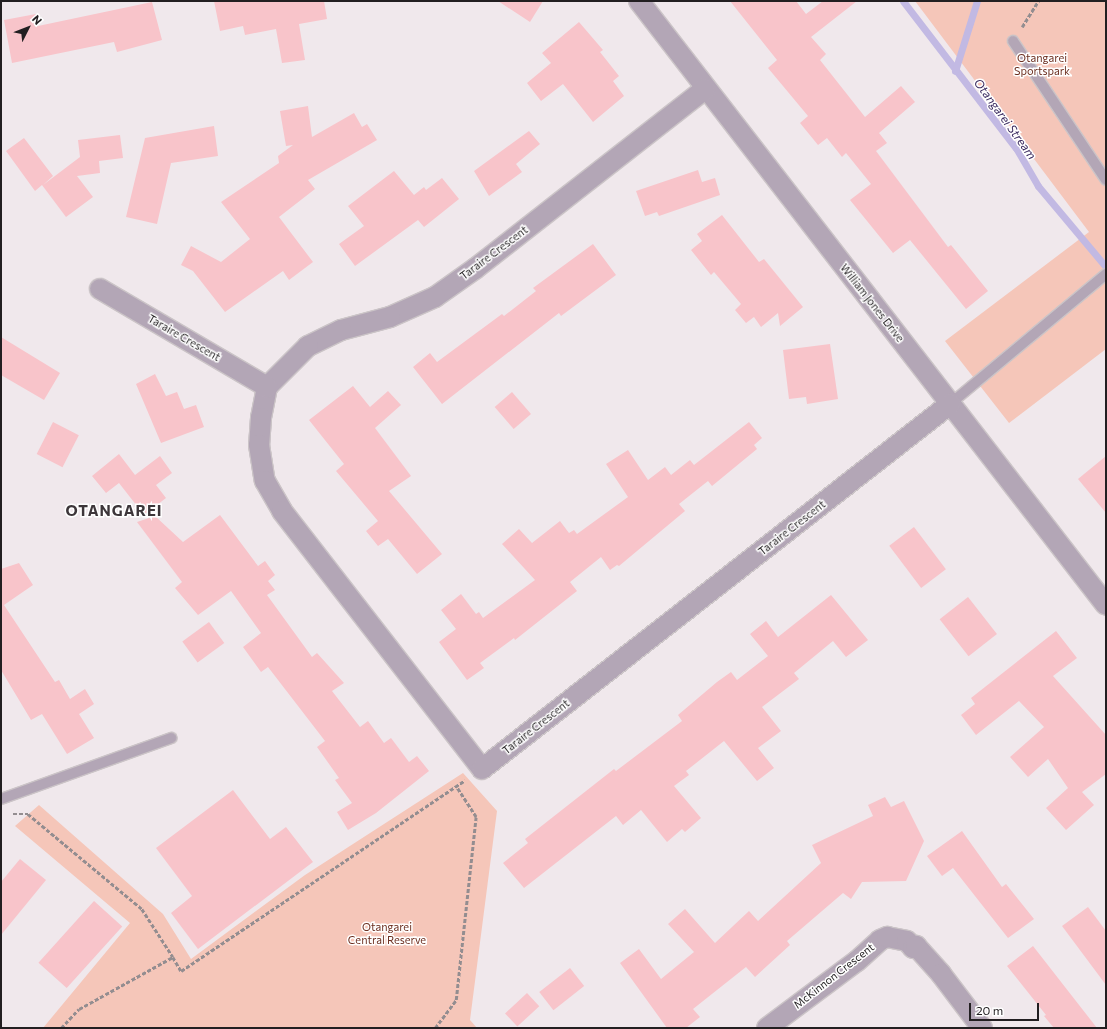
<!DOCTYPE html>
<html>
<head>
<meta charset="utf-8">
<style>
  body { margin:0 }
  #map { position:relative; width:1107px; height:1029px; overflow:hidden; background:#f0e8ec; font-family:Commissioner,sans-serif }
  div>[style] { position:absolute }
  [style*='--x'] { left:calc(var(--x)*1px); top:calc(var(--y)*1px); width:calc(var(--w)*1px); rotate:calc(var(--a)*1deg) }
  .green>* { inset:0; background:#f5c6b9 }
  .stream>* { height:7px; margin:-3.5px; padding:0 3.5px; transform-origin:3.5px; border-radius:3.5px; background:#c2b9e3 }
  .building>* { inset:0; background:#f8c4ca; transform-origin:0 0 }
  .path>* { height:2.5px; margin-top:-1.25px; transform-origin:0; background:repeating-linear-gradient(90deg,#938d90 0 4px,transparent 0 6px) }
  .roads { filter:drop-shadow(1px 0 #cbc4c7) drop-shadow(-1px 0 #cbc4c7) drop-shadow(0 1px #cbc4c7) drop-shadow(0 -1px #cbc4c7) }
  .service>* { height:10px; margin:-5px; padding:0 5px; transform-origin:5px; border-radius:5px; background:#b3a6b6 }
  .minor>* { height:20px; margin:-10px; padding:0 10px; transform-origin:10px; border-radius:10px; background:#b3a6b6 }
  span { translate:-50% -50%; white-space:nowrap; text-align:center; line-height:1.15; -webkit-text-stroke:3px #fff; paint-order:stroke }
  .park-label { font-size:11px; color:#6c2f20 }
  .street-label { font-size:11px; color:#221f21 }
  .water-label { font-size:12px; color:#39295e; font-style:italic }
  .district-label { font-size:15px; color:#3d363a; font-weight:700; letter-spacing:1px }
  .frame { position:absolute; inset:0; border:2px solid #221f21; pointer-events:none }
  .north { position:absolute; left:8px; top:8px; width:40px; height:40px; -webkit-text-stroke:3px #fff; paint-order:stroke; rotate:48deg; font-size:11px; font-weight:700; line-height:16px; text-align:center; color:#221f21 }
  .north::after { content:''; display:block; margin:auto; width:14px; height:18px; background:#221f21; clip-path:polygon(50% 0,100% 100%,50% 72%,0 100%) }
  .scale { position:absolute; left:969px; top:1003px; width:70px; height:18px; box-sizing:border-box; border:2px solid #221f21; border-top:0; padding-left:5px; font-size:12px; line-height:14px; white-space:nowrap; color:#221f21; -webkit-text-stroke:3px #fff; paint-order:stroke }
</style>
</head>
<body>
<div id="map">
  <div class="green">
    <i style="clip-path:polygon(915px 1px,1106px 1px,1106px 349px,1009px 423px,945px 341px,1089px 232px)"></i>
    <i style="clip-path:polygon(463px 773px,497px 811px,470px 1020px,477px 1028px,43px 1028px,130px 923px,15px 826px,39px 805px,163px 914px,191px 959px,305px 875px)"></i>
  </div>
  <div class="stream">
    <i style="--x:903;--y:1;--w:185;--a:52.5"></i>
    <i style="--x:1016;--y:148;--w:44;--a:59.9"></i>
    <i style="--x:1038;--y:186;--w:106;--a:50"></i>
    <i style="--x:955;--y:71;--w:73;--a:-72.6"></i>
  </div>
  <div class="building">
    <i style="clip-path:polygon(214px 1px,324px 1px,327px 19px,299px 24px,305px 60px,282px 63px,276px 29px,245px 35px,243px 26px,220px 31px)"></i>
    <i style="clip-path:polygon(498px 1px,543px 1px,530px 22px)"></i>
    <i style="clip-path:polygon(730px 1px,796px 1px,806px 14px,823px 1px,857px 1px,811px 37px,826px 54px,820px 60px,865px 117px,901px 86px,915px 102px,879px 133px,887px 143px,876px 151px,948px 247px,951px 245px,988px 291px,966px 309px,910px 240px,893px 253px,850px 200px,871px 184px,846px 153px,842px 157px,827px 138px,818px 145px,800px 123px,808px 116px,768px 68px,777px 60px)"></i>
    <i style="clip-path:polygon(152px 2px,162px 40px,117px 52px,114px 42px,12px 63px,4px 20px,36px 14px,38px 26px)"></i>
    <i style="clip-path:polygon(579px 22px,603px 50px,600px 52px,619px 76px,613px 81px,624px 96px,593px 122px,563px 84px,541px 101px,527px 83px,551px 63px,542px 53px)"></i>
    <i style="clip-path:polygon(308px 106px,312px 137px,354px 113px,362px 127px,367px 124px,377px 140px,308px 180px,315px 189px,279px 217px,313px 262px,289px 280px,283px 271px,225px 312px,193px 271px,181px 265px,191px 246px,221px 262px,250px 239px,221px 202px,279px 163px,278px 156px,293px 145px,286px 146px,280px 111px)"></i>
    <i style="clip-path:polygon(214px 126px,218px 156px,171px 163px,157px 224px,126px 217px,145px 138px)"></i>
    <i style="clip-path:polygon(529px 131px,540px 144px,516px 164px,522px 172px,489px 196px,474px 171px)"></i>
    <i style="clip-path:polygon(120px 135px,123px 158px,99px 161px,100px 173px,77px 176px,93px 197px,66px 217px,42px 185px,35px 191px,6px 151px,24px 138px,53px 176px,43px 185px,80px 157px,78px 140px)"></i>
    <i style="clip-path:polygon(698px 170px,702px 182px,715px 178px,720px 195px,659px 216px,657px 212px,645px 216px,636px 191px)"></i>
    <i style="clip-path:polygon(394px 171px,414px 195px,424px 187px,426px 190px,442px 178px,459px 199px,424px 227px,418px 220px,355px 266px,339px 244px,364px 226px,348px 206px)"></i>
    <i style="clip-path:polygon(722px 215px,759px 262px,764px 259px,803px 307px,780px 326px,778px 313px,761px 327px,754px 317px,746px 323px,735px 310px,741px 304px,714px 272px,711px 275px,691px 250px,702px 241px,697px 234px)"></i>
    <i style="clip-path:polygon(593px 244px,616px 275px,561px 316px,559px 313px,442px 404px,413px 367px,430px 353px,437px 362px,502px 314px,504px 316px,536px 291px,533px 288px)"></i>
    <i style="clip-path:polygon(1px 337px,60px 373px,44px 400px,1px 375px)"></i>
    <i style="clip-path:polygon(830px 344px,838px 399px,807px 404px,806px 397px,789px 399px,783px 350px)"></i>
    <i style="clip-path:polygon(155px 374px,166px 396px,177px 392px,184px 409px,196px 405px,204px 427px,161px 443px,136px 384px)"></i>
    <i style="clip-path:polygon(353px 386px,370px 407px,388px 391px,401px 405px,375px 428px,411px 476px,389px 491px,442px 554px,417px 574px,388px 539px,378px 546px,366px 531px,378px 521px,336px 471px,344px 464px,309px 420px)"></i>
    <i style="left:512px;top:392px;width:29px;height:23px;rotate:49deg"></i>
    <i style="left:53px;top:422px;width:29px;height:36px;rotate:27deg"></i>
    <i style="clip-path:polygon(749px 422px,762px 438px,754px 445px,757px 449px,712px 486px,708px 481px,679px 504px,685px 511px,619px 566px,617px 565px,610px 570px,601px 557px,570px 582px,577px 591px,515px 640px,514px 638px,480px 663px,484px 668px,467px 680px,439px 642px,456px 629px,441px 610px,461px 594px,476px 614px,479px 612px,483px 618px,535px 580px,502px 544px,519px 529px,532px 543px,560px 521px,569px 533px,574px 530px,577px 534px,628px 497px,606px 464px,628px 450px,648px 480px,665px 467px,671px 475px,690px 460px,694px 465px)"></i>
    <i style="clip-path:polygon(119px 454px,135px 475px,160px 456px,172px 473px,156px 485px,166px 498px,144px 515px,119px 483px,106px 493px,92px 476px)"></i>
    <i style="clip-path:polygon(1106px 456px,1106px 513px,1078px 479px)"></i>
    <i style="clip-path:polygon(220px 515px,258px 566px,265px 561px,275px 575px,268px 581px,275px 590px,267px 595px,312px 657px,317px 653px,344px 683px,332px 691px,360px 727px,368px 721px,384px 743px,391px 738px,409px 762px,417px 756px,429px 771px,376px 813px,348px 830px,337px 812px,352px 803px,335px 780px,339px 778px,317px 747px,325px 741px,268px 667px,261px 672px,243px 647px,261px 633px,231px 591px,198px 615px,175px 588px,182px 582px,137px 522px,155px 516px,183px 542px)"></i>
    <i style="left:914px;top:527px;width:53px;height:31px;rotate:53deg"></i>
    <i style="clip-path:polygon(19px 563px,33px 585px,4px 605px,55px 682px,59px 680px,70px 699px,85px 689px,94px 704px,79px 714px,94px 738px,67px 754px,42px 714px,31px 720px,1px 670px,1px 569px)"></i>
    <i style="clip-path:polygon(831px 595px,868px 640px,846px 657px,833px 641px,794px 673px,799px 679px,762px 707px,781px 731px,758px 748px,774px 768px,757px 781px,724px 741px,686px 771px,689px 775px,674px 786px,701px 818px,685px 832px,682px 829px,667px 842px,641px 810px,623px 825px,616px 816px,524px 888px,503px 863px,528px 843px,525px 839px,614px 769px,616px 771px,682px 721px,678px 715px,717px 682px,731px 672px,737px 680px,768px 656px,750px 634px,766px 621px,778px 637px)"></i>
    <i style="left:968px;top:597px;width:47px;height:36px;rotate:52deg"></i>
    <i style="left:209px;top:622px;width:26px;height:33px;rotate:54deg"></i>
    <i style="clip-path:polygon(1056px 631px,1077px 658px,1053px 676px,1106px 735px,1106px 774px,1082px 792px,1094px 805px,1066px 830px,1046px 808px,1068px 788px,1048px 759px,1028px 777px,1010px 757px,1044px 727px,1019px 701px,976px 735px,961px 715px,975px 704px,971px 698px)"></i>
    <i style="clip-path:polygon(233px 790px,270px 839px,286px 827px,313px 862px,198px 949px,171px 913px,192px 896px,156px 848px)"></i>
    <i style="clip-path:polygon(885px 797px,891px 807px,904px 801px,924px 841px,906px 881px,862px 882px,851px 899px,843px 893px,787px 941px,790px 945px,755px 977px,746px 967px,693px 1009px,700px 1017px,686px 1028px,667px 1028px,620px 963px,639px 949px,661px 979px,694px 952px,668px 924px,685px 909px,715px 943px,749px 911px,758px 921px,821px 863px,812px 845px,873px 816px,868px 805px)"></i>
    <i style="clip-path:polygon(962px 831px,1002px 887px,1006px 884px,1034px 919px,1008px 938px,953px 868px,942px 876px,927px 856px)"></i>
    <i style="clip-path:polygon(20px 859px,46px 880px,1px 935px,1px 882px)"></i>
    <i style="left:94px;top:901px;width:38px;height:83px;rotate:42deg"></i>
    <i style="clip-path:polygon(1088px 907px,1106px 931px,1106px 985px,1062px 926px)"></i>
    <i style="clip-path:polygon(1033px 946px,1097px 1028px,1054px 1028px,1044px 1016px,1046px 1015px,1007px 966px)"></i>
    <i style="left:570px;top:968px;width:23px;height:39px;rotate:52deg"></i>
    <i style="left:527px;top:993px;width:18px;height:30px;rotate:47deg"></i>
  </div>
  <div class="path">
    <i style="--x:1022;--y:27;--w:31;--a:-58"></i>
    <i style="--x:13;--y:814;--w:15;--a:0"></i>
    <i style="--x:28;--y:814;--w:148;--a:39.8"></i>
    <i style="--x:142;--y:909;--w:57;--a:57.1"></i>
    <i style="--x:61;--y:1028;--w:26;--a:-47"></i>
    <i style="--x:79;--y:1009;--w:107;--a:-29"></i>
    <i style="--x:173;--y:957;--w:16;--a:60"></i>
    <i style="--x:181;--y:971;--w:342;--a:-33.9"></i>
    <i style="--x:435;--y:1028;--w:35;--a:-53"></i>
    <i style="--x:456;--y:1000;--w:184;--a:-83.8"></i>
    <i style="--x:476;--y:817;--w:37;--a:-123"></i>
  </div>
  <div class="roads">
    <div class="service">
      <i style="--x:1013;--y:41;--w:167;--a:56.2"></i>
      <i style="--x:950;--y:404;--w:203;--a:-39.8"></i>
      <i style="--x:1;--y:799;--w:181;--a:-19.7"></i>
    </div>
    <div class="minor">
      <i style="--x:639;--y:1;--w:763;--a:52.29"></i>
      <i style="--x:705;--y:89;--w:291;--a:142"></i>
      <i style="--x:476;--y:268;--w:50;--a:144.7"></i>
      <i style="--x:435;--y:297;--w:49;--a:156"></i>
      <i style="--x:390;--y:317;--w:51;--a:165.1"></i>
      <i style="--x:341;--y:330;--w:37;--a:154"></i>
      <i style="--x:308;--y:346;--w:58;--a:135"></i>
      <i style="--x:267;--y:387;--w:32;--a:101"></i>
      <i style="--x:261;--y:418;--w:27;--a:94"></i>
      <i style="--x:259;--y:445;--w:36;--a:81"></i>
      <i style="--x:265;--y:481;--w:34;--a:60"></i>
      <i style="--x:282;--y:511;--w:326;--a:52.2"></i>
      <i style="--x:482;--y:769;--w:594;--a:-37.95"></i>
      <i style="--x:100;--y:289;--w:194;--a:30.4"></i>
      <i style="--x:767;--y:1028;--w:112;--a:-36.7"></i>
      <i style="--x:857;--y:961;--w:31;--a:-42"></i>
      <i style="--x:880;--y:940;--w:8;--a:-23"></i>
      <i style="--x:887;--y:937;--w:20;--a:11"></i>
      <i style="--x:907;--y:941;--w:9;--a:49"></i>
      <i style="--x:913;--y:948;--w:4;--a:-34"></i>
      <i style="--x:916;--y:946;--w:38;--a:48"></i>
      <i style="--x:941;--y:974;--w:68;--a:52.8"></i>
    </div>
  </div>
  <div class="park-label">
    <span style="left:1042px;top:65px">Otangarei<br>Sportspark</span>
    <span style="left:387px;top:934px">Otangarei<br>Central Reserve</span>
  </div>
  <div class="street-label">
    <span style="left:494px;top:253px;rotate:-37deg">Taraire Crescent</span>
    <span style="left:872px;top:303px;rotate:52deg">William Jones Drive</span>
    <span style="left:184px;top:338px;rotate:30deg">Taraire Crescent</span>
    <span style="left:792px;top:528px;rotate:-38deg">Taraire Crescent</span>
    <span style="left:536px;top:727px;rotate:-38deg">Taraire Crescent</span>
    <span style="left:834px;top:976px;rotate:-38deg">McKinnon Crescent</span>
  </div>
  <div class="water-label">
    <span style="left:1005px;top:119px;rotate:54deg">Otangarei Stream</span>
  </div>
  <div class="district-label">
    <span style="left:114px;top:511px">OTANGAREI</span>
  </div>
  <div class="frame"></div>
  <div class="north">N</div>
  <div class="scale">20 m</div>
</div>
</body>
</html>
